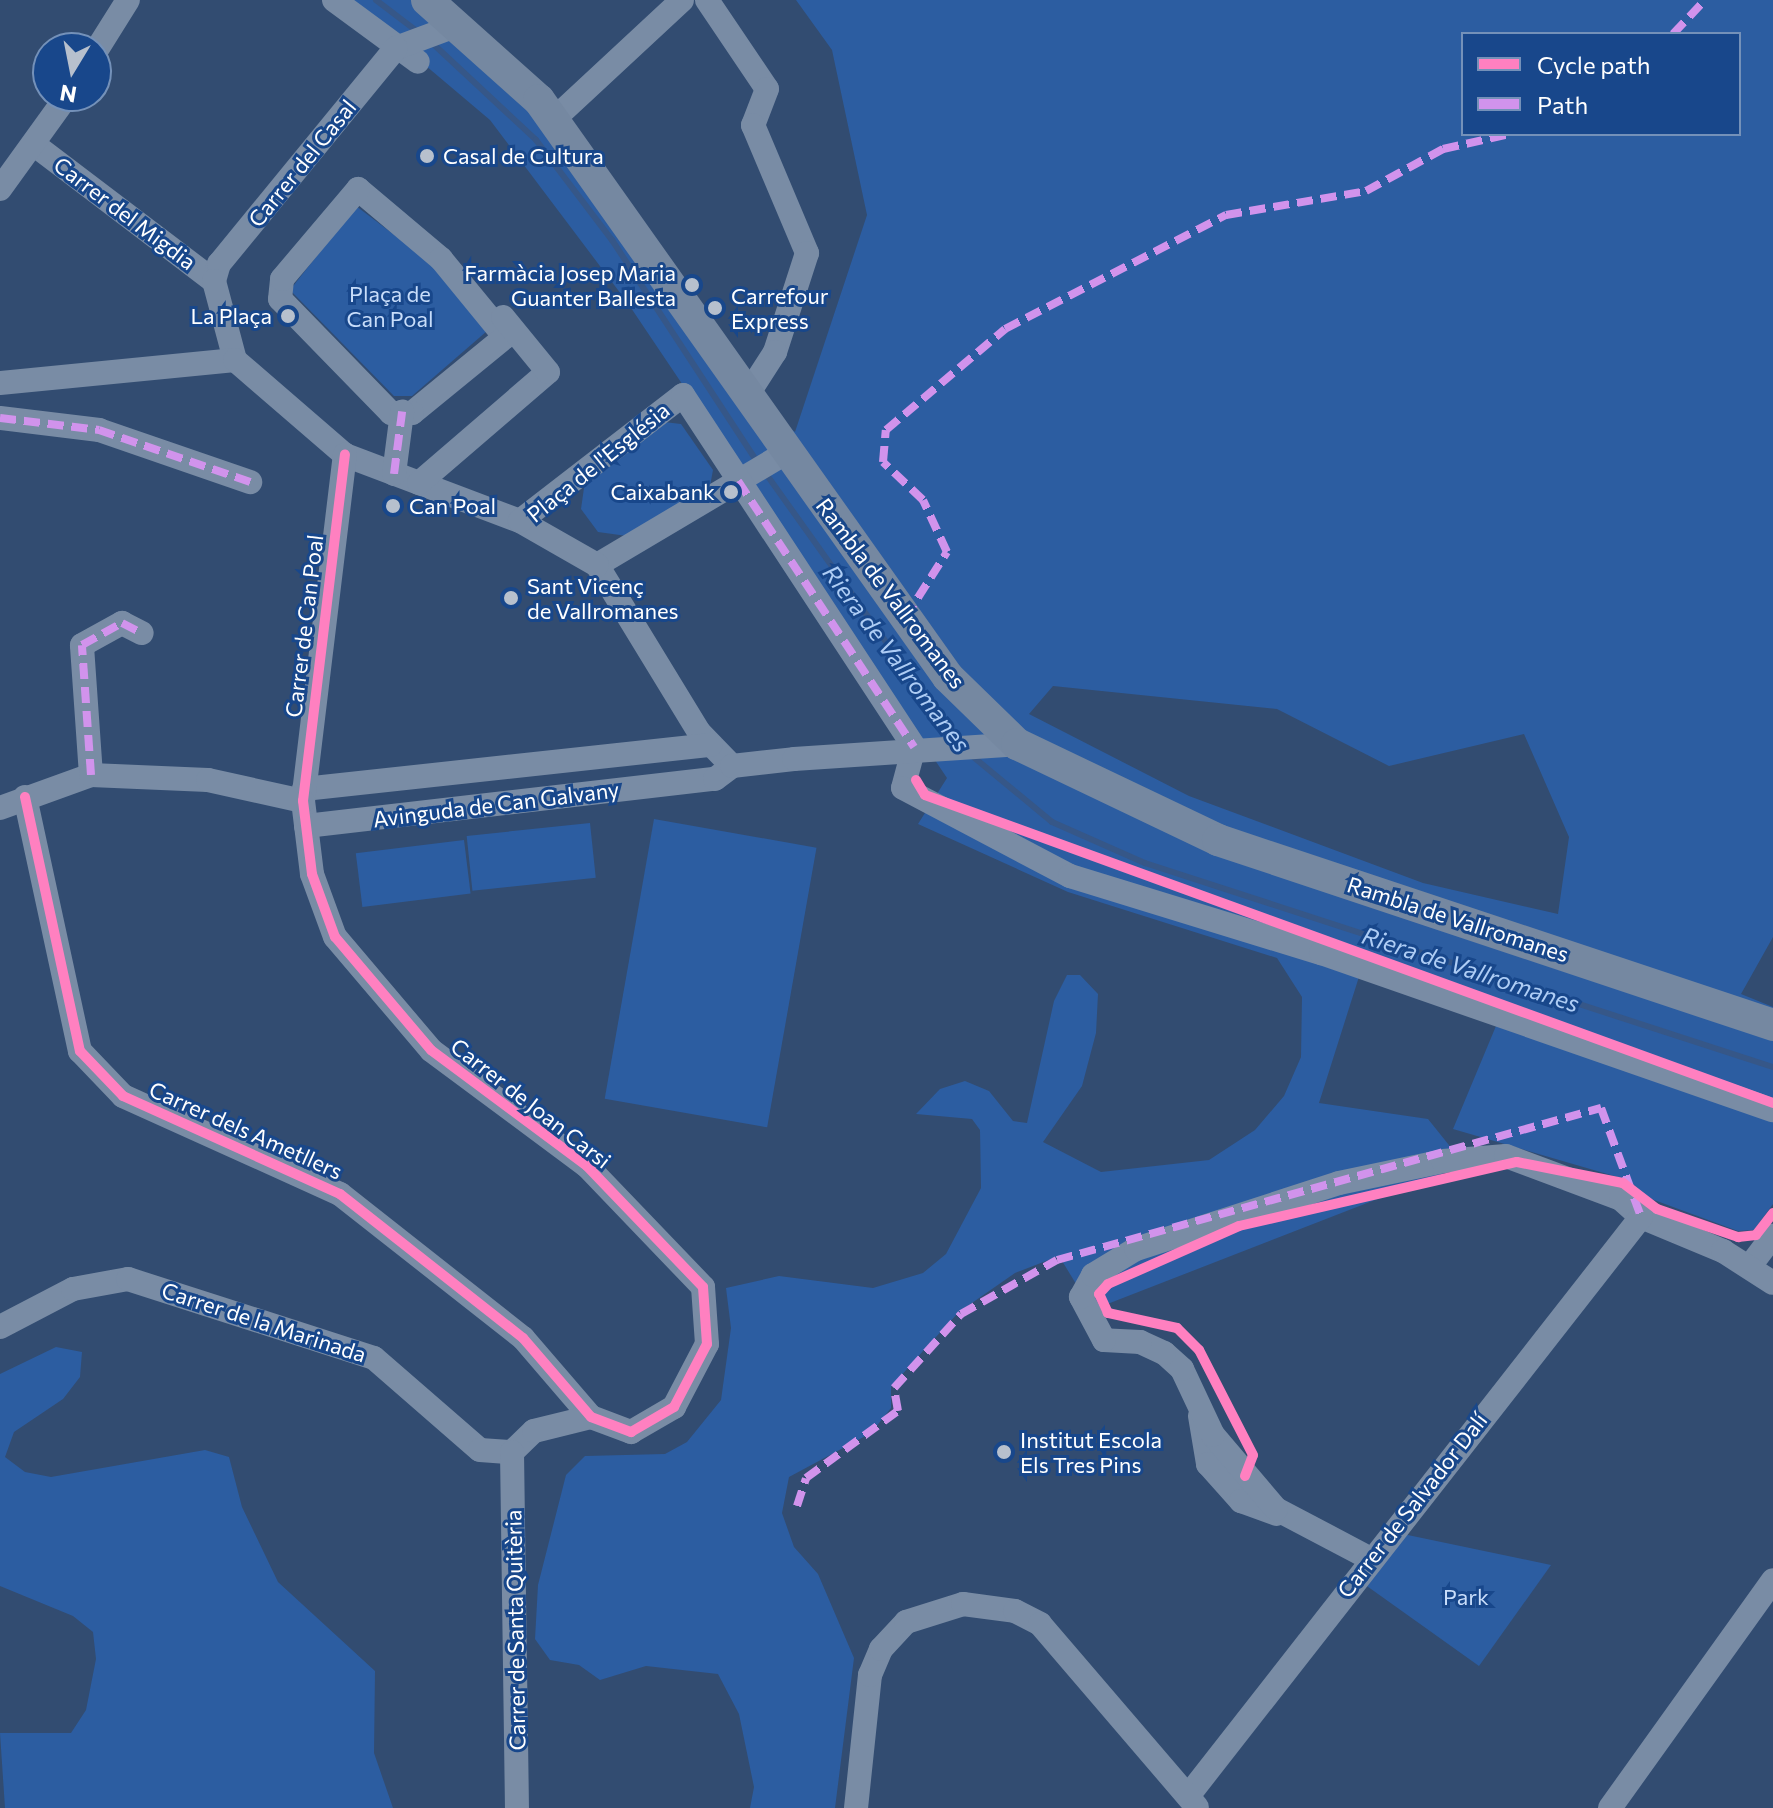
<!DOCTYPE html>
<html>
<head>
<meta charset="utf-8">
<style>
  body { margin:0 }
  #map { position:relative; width:1773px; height:1808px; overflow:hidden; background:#324c71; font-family:Commissioner,sans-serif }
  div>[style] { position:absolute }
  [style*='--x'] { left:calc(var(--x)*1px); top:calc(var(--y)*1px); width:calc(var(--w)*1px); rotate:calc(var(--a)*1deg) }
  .green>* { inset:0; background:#2c5da1; transform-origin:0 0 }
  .stream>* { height:6px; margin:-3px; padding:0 3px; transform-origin:3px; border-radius:3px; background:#365788 }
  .street>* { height:24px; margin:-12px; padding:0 12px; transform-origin:12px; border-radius:12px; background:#798ca5 }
  .secondary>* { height:32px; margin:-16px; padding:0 16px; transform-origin:16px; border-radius:16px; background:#7588a1 }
  .quiet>* { height:8px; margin-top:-4px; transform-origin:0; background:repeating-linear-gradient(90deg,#d193ec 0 16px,transparent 0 24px) }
  .cycleway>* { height:10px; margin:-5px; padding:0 5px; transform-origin:5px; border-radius:5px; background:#ff80c0 }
  .dots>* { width:22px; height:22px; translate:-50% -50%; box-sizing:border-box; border:4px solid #18478b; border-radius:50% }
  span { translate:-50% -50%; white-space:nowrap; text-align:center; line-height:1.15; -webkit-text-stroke:6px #18478b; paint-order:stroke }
  .poi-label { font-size:22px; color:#fff }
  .left { translate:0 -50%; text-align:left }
  .right { translate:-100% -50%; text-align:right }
  .street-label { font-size:22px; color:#fff }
  .park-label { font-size:22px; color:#c8ddfa }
  .water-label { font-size:24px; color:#aecdf5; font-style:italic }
  .legend { position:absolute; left:1461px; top:32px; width:280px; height:104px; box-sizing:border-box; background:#18478b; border:2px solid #7491b9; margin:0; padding:10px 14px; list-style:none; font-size:24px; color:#fff }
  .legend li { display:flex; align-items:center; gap:16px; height:40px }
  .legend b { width:40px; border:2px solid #7491b9 }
  .north { position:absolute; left:32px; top:32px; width:80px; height:80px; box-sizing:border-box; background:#18478b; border:2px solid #7491b9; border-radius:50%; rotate:190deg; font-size:22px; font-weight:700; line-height:32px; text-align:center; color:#fff }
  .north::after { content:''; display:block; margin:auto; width:28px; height:36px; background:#b7c0cd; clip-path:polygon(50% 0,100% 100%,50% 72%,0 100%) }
</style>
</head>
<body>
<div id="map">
  <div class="green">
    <i style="clip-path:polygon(evenodd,348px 0,447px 0,770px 413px,795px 432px,867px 215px,832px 50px,796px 0,1773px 0,1773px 937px,1741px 994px,1773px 1007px,1773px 1098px,1364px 961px,1319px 1103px,1428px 1119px,1465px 1165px,1092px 1310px,1059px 1256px,1015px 1273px,959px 1312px,923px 1351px,891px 1387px,891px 1408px,871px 1433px,789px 1477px,782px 1513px,794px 1547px,818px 1574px,854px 1658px,835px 1808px,750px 1808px,754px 1787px,739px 1714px,718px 1674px,646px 1666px,600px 1680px,579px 1665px,550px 1660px,535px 1639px,538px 1585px,566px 1475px,585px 1456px,665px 1454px,687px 1442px,721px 1400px,731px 1328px,726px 1288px,779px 1276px,873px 1288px,923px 1273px,946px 1254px,981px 1188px,980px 1130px,972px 1119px,916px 1114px,940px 1089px,965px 1081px,989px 1091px,1013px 1121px,1027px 1123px,1054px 1001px,1067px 975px,1080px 975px,1098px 994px,1096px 1033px,1082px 1086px,1043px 1142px,1101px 1172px,1209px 1160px,1255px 1130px,1284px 1096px,1301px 1057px,1302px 997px,1277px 958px,1068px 892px,918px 824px,947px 778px,627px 302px,490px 120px,348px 0,1463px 34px,1739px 34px,1739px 134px,1463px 134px,1463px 34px,348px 0,1053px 686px,1277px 709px,1389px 766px,1524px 734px,1569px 837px,1558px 914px,1423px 883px,1189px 796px,1029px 714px,1053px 686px)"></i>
    <i style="clip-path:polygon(356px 206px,433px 264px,487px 331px,412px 396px,394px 396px,290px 290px)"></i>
    <i style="clip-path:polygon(664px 422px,681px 424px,713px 470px,710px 486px,627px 536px,598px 532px,581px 509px,585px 481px)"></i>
    <i style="left:654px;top:819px;width:165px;height:284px;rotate:10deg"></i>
    <i style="left:590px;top:823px;width:55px;height:124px;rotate:84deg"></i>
    <i style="left:464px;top:840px;width:54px;height:109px;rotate:83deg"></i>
    <i style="clip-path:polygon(1496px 1026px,1773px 1120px,1773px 1204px,1754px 1230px,1738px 1231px,1646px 1197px,1621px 1178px,1453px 1129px)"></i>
    <i style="clip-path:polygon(56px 1347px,82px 1352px,80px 1377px,63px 1399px,14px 1432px,5px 1457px,25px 1472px,51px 1477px,205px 1450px,229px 1457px,242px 1507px,278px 1582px,375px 1671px,374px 1753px,393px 1808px,5px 1808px,0 1733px,71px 1733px,86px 1710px,96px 1659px,93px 1632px,73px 1616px,0 1586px,0 1374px)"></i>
    <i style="clip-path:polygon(1403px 1534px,1551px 1565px,1479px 1666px,1364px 1584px)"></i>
  </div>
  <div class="stream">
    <i style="--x:376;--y:0;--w:53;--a:37.3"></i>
    <i style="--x:430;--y:41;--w:145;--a:43"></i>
    <i style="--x:536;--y:140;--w:126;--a:52.8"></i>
    <i style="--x:612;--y:240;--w:265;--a:56.8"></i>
    <i style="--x:764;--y:471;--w:333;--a:54.5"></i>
    <i style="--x:971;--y:755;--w:105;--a:39.6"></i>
    <i style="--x:1052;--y:822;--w:102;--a:23.8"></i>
    <i style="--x:1145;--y:863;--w:660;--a:18"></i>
  </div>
  <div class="street">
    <i style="--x:334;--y:0;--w:104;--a:36.4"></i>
    <i style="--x:707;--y:0;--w:107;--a:56"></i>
    <i style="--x:767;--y:89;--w:39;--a:111"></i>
    <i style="--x:753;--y:125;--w:139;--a:67.1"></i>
    <i style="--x:807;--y:253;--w:104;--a:107.9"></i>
    <i style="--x:775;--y:352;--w:50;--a:122.7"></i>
    <i style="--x:396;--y:48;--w:66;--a:-20.4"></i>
    <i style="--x:96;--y:51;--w:60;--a:-57.9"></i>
    <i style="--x:553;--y:120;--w:176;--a:-42.9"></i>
    <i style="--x:36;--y:146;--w:223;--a:37.2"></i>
    <i style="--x:0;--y:189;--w:115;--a:-54.2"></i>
    <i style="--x:358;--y:189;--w:109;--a:40.1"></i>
    <i style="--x:441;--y:259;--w:101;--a:50.6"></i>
    <i style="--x:505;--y:337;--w:120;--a:140.7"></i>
    <i style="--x:412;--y:413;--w:21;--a:180"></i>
    <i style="--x:391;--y:413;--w:159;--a:-134.2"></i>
    <i style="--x:280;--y:299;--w:20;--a:-84"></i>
    <i style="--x:282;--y:279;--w:118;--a:-49.8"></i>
    <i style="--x:214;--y:281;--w:18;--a:-74"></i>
    <i style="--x:219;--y:264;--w:279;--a:-50.7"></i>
    <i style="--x:214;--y:281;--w:82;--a:75.1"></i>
    <i style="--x:0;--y:383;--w:236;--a:-5.6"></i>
    <i style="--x:235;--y:360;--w:145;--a:40.8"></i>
    <i style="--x:345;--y:455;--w:187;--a:20.7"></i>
    <i style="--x:0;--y:418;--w:100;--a:6.9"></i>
    <i style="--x:99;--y:430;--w:160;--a:19"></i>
    <i style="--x:394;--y:474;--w:63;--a:-82.6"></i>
    <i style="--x:419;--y:483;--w:170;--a:-40.7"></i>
    <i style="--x:548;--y:372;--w:71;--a:-129.3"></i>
    <i style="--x:597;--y:565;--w:220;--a:-30.7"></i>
    <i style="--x:732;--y:766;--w:47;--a:-134.1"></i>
    <i style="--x:699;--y:732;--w:196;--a:-121.4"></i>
    <i style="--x:597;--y:565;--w:89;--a:-150.3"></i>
    <i style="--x:520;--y:521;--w:206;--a:-37.7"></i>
    <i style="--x:683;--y:395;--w:421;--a:56.7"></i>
    <i style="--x:914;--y:747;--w:42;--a:105"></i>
    <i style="--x:903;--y:788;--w:189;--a:27.8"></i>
    <i style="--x:1070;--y:876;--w:263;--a:17.1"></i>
    <i style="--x:1321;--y:953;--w:478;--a:19.2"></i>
    <i style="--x:91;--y:775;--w:130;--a:-94"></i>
    <i style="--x:82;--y:645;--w:46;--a:-28.8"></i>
    <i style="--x:122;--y:623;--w:22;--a:27"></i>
    <i style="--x:304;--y:789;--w:409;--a:-6.2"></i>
    <i style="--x:25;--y:797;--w:260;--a:77.8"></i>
    <i style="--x:80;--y:1051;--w:62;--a:46.3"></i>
    <i style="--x:123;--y:1096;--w:238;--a:24.3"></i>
    <i style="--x:340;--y:1194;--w:233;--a:38.2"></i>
    <i style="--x:523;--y:1338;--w:104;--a:49.3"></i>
    <i style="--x:591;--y:1417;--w:43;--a:20.6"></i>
    <i style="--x:631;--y:1432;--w:50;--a:-30.2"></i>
    <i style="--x:674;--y:1407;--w:71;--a:-62.4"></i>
    <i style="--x:707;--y:1344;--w:57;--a:-94"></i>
    <i style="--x:703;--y:1287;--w:168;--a:-133.8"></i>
    <i style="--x:587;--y:1166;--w:194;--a:-143.4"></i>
    <i style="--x:431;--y:1050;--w:148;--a:-130.3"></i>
    <i style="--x:335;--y:937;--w:67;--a:-110.1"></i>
    <i style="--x:312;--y:874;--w:74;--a:-97"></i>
    <i style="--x:303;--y:801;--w:349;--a:-83.1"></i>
    <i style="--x:0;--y:808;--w:97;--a:-19.9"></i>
    <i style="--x:91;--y:775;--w:117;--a:2.4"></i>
    <i style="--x:208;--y:780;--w:97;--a:12.5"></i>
    <i style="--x:306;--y:826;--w:412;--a:-6.6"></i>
    <i style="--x:715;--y:779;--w:21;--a:-37"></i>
    <i style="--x:732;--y:766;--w:62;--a:-6.4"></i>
    <i style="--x:794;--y:759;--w:224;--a:-3.8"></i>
    <i style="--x:1750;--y:1266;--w:38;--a:-53"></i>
    <i style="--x:0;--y:1327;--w:82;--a:-27.5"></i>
    <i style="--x:73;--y:1289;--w:56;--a:-10.3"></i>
    <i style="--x:128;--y:1279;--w:258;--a:17.8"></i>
    <i style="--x:374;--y:1358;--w:140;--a:41"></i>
    <i style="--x:480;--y:1450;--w:32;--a:4"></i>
    <i style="--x:512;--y:1452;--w:30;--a:-44"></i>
    <i style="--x:534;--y:1431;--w:59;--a:-13.8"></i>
    <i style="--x:1200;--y:1416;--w:49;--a:80.5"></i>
    <i style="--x:1208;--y:1464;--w:50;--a:48.3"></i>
    <i style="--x:1241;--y:1501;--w:38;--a:20"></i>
    <i style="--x:512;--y:1452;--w:356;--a:89.2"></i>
    <i style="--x:1369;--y:1558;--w:105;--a:-152.2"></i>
    <i style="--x:1276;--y:1509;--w:97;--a:-130.4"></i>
    <i style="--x:1213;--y:1435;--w:73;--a:-115.2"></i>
    <i style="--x:1182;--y:1369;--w:24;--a:-138"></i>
    <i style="--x:1164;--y:1353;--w:26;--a:-155"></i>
    <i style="--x:1140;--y:1342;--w:36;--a:-177"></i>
    <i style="--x:1104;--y:1340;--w:49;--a:-118.1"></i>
    <i style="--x:1081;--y:1297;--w:25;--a:-61"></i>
    <i style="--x:1093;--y:1275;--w:50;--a:-31.2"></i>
    <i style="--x:1136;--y:1249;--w:213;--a:-18"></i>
    <i style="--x:1339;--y:1183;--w:106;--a:-11.9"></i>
    <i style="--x:1443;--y:1161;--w:63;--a:-4.5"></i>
    <i style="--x:1506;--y:1156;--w:123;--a:20.5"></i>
    <i style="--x:1621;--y:1199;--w:27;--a:42"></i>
    <i style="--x:1641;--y:1217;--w:89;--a:22.5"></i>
    <i style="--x:1723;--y:1251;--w:59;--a:32.6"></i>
    <i style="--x:1188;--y:1796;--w:735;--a:-51.96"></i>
    <i style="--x:856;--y:1808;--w:134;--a:-84"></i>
    <i style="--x:870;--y:1675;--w:28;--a:-67"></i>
    <i style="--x:881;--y:1649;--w:37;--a:-47"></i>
    <i style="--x:906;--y:1622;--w:60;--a:-17.5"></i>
    <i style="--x:963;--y:1604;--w:52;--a:7.7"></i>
    <i style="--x:1015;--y:1611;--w:28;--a:27"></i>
    <i style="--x:1040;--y:1624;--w:241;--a:49.4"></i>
    <i style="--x:1610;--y:1808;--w:280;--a:-54.4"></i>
  </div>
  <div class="secondary">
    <i style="--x:427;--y:0;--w:150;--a:41.8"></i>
    <i style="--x:539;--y:100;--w:707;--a:54.67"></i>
    <i style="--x:948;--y:677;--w:96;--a:44.2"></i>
    <i style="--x:1017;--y:744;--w:223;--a:25.5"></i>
    <i style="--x:1218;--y:840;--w:585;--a:18.43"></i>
  </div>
  <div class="quiet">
    <i style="--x:1673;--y:34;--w:47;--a:-46.7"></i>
    <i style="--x:0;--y:418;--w:100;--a:6.9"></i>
    <i style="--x:99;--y:430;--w:160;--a:19"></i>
    <i style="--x:394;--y:474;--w:63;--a:-82.6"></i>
    <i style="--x:738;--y:481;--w:319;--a:56.5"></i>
    <i style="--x:905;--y:618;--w:78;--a:-57.5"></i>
    <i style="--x:947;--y:552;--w:57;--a:-114.8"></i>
    <i style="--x:923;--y:500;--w:55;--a:-136.5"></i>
    <i style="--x:883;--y:462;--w:32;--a:-85"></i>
    <i style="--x:886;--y:430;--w:156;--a:-40.3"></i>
    <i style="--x:1005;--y:329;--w:249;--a:-27.3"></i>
    <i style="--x:1226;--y:215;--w:142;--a:-9.7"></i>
    <i style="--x:1366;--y:191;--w:88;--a:-28.6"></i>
    <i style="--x:1443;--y:149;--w:69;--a:-12.6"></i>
    <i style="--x:91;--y:775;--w:130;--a:-94"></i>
    <i style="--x:82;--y:645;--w:46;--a:-28.8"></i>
    <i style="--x:122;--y:623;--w:22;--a:27"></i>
    <i style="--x:797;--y:1506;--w:29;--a:-72"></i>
    <i style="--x:806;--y:1478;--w:114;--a:-36.1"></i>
    <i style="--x:898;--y:1411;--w:23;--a:-100"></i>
    <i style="--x:894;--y:1388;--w:100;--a:-47.8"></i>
    <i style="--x:961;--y:1314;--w:110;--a:-29.4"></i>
    <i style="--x:1057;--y:1260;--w:565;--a:-15.61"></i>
    <i style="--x:1601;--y:1108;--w:116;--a:69.8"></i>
  </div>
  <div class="cycleway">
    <i style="--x:916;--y:780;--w:17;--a:59"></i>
    <i style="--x:925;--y:795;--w:902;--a:19.96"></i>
    <i style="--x:25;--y:797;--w:260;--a:77.8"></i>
    <i style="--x:80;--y:1051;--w:62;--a:46.3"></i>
    <i style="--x:123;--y:1096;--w:238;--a:24.3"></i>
    <i style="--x:340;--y:1194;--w:233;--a:38.2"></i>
    <i style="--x:523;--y:1338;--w:104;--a:49.3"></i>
    <i style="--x:591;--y:1417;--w:43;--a:20.6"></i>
    <i style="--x:631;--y:1432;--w:50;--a:-30.2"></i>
    <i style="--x:674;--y:1407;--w:71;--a:-62.4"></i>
    <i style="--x:707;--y:1344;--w:57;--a:-94"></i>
    <i style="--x:703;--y:1287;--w:168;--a:-133.8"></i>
    <i style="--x:587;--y:1166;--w:194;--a:-143.4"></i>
    <i style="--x:431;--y:1050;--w:148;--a:-130.3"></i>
    <i style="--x:335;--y:937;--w:67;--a:-110.1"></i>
    <i style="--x:312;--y:874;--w:74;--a:-97"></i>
    <i style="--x:303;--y:801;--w:349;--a:-83.1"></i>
    <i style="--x:1245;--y:1476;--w:22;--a:-69"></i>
    <i style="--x:1253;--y:1455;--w:118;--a:-117.2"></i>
    <i style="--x:1199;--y:1350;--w:31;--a:-135"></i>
    <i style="--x:1177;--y:1328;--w:71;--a:-167.7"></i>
    <i style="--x:1108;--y:1313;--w:21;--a:-115"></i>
    <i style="--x:1099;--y:1294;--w:13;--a:-48"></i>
    <i style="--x:1108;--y:1284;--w:143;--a:-23.9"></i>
    <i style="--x:1239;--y:1226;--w:285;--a:-13"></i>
    <i style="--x:1517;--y:1162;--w:108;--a:11.2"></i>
    <i style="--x:1623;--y:1183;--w:43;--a:37.4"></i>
    <i style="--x:1657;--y:1209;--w:86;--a:19.1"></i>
    <i style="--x:1738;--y:1237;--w:18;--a:-6"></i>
    <i style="--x:1756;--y:1235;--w:28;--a:-52"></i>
  </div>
  <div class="dots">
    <i style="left:427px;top:156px;background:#b7c0cd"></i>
    <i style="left:692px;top:285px;background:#b7c0cd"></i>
    <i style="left:715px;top:308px;background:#b7c0cd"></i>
    <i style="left:288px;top:316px;background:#b7c0cd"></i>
    <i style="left:731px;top:492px;background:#b7c0cd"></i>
    <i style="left:393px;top:506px;background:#b7c0cd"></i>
    <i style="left:511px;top:598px;background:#b7c0cd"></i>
    <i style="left:1004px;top:1452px;background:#b7c0cd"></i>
  </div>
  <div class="poi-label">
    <span class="left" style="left:443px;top:156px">Casal de Cultura</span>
    <span class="right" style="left:676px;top:285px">Farmàcia Josep Maria<br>Guanter Ballesta</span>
    <span class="left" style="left:731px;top:308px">Carrefour<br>Express</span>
    <span class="right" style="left:272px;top:316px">La Plaça</span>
    <span class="right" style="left:715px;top:492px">Caixabank</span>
    <span class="left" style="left:409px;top:506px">Can Poal</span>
    <span class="left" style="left:527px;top:598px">Sant Vicenç<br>de Vallromanes</span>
    <span class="left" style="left:1020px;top:1452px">Institut Escola<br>Els Tres Pins</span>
  </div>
  <div class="street-label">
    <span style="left:302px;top:163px;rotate:-51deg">Carrer del Casal</span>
    <span style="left:125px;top:213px;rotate:37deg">Carrer del Migdia</span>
    <span style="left:598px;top:462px;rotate:-39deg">Plaça de l'Església</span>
    <span style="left:891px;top:593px;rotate:53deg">Rambla de Vallromanes</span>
    <span style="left:304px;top:626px;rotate:-83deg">Carrer de Can Poal</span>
    <span style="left:496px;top:804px;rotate:-7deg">Avinguda de Can Galvany</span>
    <span style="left:1458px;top:919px;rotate:18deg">Rambla de Vallromanes</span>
    <span style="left:531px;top:1103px;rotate:38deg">Carrer de Joan Carsi</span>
    <span style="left:246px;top:1130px;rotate:24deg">Carrer dels Ametllers</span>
    <span style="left:264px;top:1322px;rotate:18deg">Carrer de la Marinada</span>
    <span style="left:1412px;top:1505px;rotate:-52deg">Carrer de Salvador Dalí</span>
    <span style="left:515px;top:1630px;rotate:-91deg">Carrer de Santa Quitèria</span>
  </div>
  <div class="park-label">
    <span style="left:390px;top:306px">Plaça de<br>Can Poal</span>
    <span style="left:1466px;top:1597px">Park</span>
  </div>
  <div class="water-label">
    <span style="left:897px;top:658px;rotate:53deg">Riera de Vallromanes</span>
    <span style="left:1471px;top:969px;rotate:18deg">Riera de Vallromanes</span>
  </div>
  <ul class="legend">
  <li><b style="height:10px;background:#ff80c0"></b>Cycle path</li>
  <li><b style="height:10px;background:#d193ec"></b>Path</li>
  </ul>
  <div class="north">N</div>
</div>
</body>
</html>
